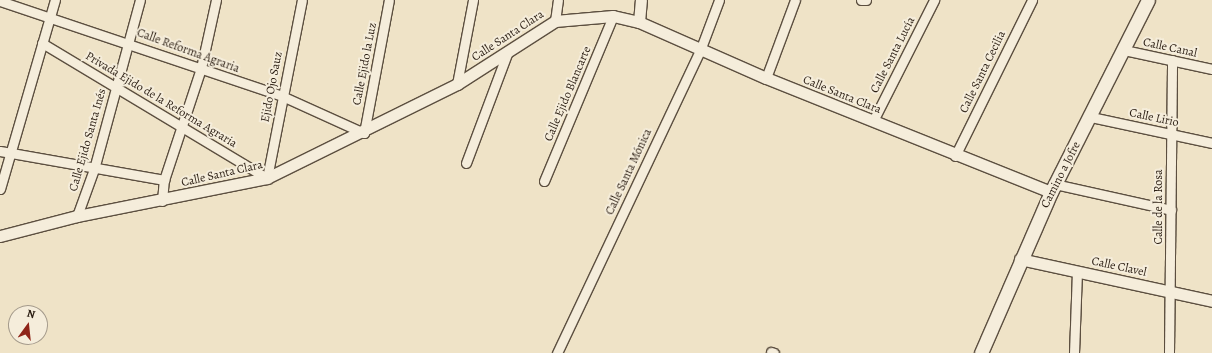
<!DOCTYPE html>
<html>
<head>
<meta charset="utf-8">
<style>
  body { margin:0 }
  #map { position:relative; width:1212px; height:353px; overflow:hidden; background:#efe3c7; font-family:Alegreya,serif }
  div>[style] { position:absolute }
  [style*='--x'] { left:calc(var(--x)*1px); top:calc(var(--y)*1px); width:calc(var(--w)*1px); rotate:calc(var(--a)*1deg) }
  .roads { filter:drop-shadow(1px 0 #5c4f40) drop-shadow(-1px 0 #5c4f40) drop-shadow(0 1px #5c4f40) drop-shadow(0 -1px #5c4f40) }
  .minor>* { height:9px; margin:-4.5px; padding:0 4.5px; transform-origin:4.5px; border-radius:4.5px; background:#f5eddb }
  .tertiary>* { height:11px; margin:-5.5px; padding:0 5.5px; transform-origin:5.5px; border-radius:5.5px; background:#f5eddb }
  .secondary>* { height:13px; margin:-6.5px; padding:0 6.5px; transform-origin:6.5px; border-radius:6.5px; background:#f5eddb }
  span { translate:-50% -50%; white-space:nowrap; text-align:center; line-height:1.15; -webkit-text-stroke:4px #f5eddb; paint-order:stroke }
  .street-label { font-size:12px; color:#2b1e13 }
  .north { position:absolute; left:8px; top:305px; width:40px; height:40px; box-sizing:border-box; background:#f5eddb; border:1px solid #a49a8b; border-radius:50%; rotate:15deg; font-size:11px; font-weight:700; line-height:16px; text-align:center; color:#2b1e13 }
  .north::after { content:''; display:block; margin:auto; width:14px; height:18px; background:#8f2418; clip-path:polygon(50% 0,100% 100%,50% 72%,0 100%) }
</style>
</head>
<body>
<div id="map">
  <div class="roads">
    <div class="minor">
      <i style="--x:861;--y:0;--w:5;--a:0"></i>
      <i style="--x:0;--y:1;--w:298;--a:18.6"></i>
      <i style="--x:282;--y:96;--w:90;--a:24.3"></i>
      <i style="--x:364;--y:133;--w:135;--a:-79.4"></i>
      <i style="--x:555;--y:21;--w:21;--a:-82"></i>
      <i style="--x:42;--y:43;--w:262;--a:31"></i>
      <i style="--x:267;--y:178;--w:181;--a:-78.9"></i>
      <i style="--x:1124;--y:50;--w:90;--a:12.2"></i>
      <i style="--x:766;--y:78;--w:83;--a:-69.6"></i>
      <i style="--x:457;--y:84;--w:86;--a:-79.2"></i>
      <i style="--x:1091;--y:117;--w:124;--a:12.1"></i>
      <i style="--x:873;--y:121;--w:136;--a:-63.2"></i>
      <i style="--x:0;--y:151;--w:167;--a:10"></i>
      <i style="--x:955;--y:156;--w:174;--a:-63.7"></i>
      <i style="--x:466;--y:163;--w:120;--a:-69.4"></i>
      <i style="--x:544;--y:181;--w:179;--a:-67.3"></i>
      <i style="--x:1055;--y:184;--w:119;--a:12.6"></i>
      <i style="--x:0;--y:189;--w:197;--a:-73.8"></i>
      <i style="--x:162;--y:201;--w:21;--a:-85"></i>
      <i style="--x:164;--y:180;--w:118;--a:-71.7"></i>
      <i style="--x:201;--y:68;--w:70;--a:-77.6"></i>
      <i style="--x:77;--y:216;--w:50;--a:-70.1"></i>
      <i style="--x:94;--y:169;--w:175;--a:-74.8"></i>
      <i style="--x:771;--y:352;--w:3;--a:18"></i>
      <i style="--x:557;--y:353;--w:337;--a:-64.7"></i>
      <i style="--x:701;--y:48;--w:51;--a:-69.4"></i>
      <i style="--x:1074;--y:353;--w:82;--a:-87.9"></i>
      <i style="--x:1169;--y:353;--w:293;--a:-89.4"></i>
    </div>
    <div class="tertiary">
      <i style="--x:639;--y:22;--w:22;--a:-85"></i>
      <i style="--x:0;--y:236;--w:80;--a:-14.6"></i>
      <i style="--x:77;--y:216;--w:194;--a:-11.3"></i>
      <i style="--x:267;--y:178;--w:212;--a:-26.3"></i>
      <i style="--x:457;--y:84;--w:117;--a:-32.7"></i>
      <i style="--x:555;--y:21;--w:58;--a:-4.9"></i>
      <i style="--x:613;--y:16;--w:27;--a:13"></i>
      <i style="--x:639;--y:22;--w:139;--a:23.8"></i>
      <i style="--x:766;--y:78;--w:307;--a:21.8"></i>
      <i style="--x:1020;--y:259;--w:197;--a:12.3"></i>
    </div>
    <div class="secondary">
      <i style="--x:981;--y:353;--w:176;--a:-66.5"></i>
      <i style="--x:1051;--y:192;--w:215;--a:-63.2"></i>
    </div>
  </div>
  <div class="street-label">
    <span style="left:508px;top:36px;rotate:-33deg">Calle Santa Clara</span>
    <span style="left:1170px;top:48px;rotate:12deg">Calle Canal</span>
    <span style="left:188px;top:51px;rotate:20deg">Calle Reforma Agraria</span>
    <span style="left:893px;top:55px;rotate:-63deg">Calle Santa Lucía</span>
    <span style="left:365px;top:64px;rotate:-79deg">Calle Ejido la Luz</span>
    <span style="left:983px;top:72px;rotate:-64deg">Calle Santa Cecilia</span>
    <span style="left:272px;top:87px;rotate:-79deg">Ejido Ojo Sauz</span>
    <span style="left:568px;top:94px;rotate:-67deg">Calle Ejido Blancarte</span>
    <span style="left:842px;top:95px;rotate:22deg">Calle Santa Clara</span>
    <span style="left:161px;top:100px;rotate:31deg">Privada Ejido de la Reforma Agraria</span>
    <span style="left:1154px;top:118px;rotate:12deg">Calle Lirio</span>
    <span style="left:88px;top:140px;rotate:-74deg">Calle Ejido Santa Inés</span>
    <span style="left:629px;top:172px;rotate:-65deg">Calle Santa Mónica</span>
    <span style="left:222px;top:174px;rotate:-13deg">Calle Santa Clara</span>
    <span style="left:1061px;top:175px;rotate:-63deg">Camino a Jofre</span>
    <span style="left:1159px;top:207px;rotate:-90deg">Calle de la Rosa</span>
    <span style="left:1119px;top:267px;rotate:12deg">Calle Clavel</span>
  </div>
  <div class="north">N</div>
</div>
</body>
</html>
